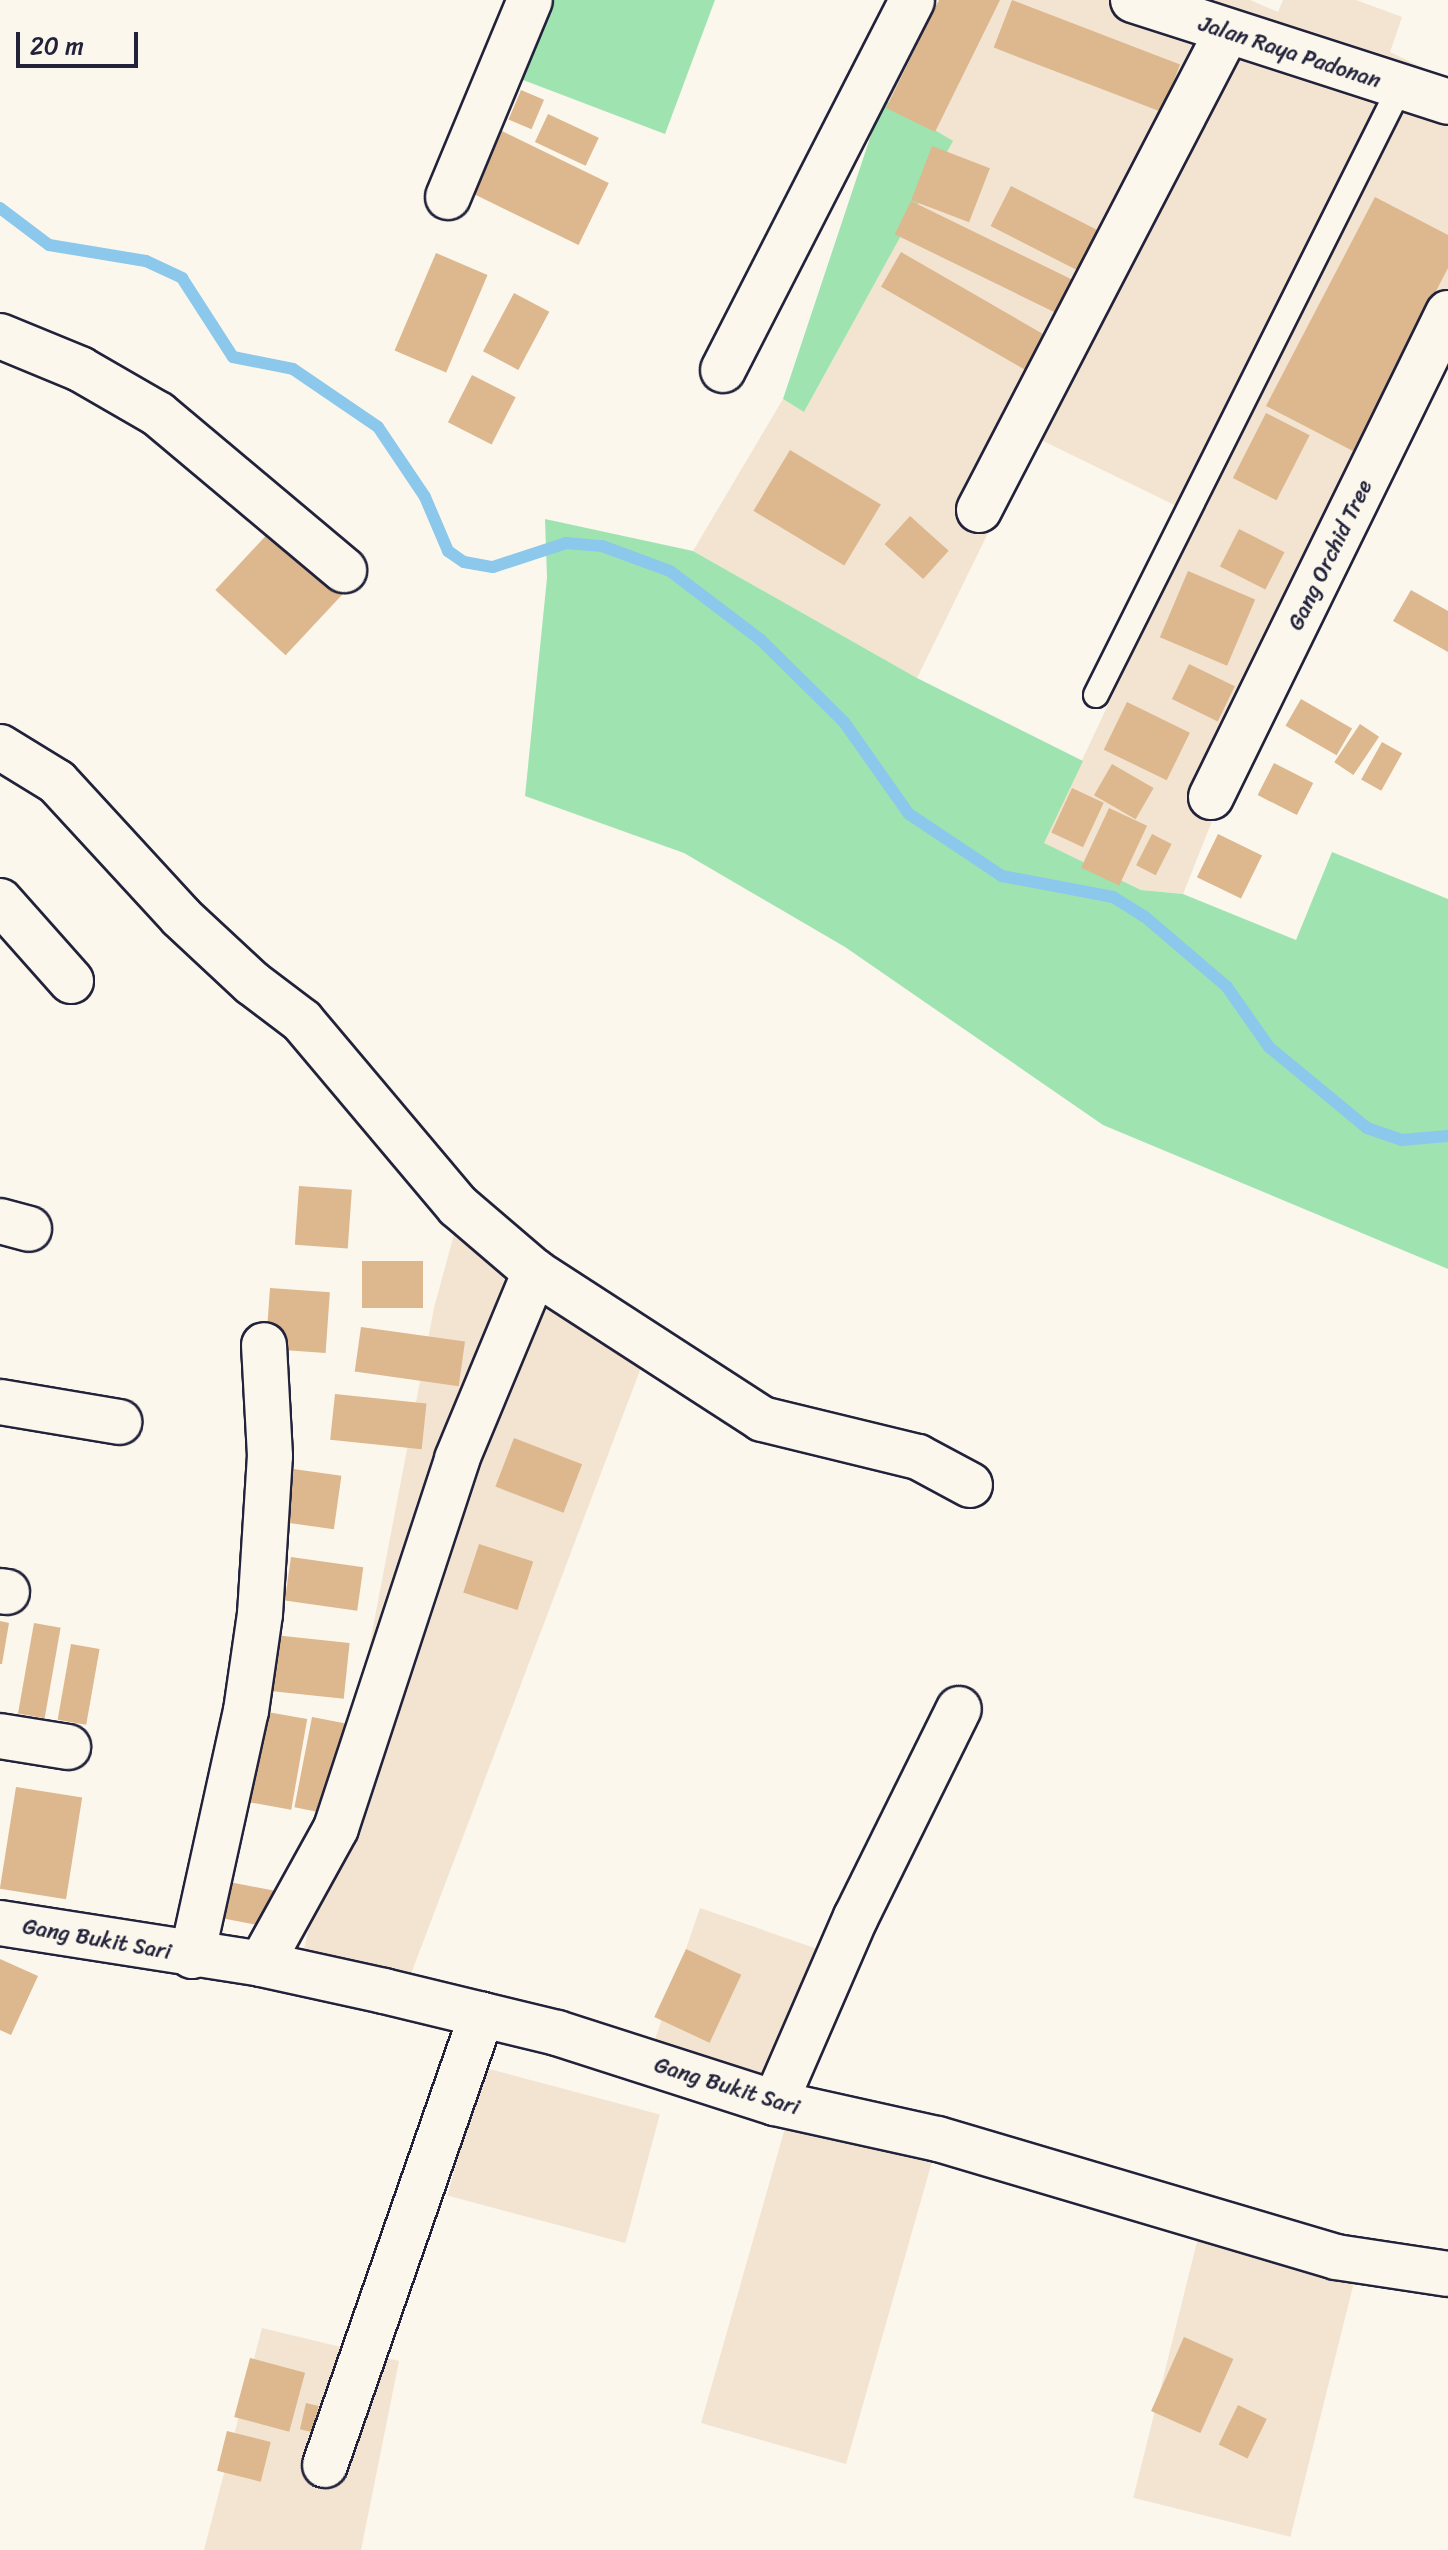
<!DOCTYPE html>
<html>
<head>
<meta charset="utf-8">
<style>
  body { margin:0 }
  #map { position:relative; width:1448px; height:2550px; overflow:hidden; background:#fbf7ec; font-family:Sriracha,sans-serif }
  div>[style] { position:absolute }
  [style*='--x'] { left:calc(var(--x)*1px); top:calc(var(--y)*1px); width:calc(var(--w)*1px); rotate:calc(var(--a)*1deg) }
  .built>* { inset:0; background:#f2e4d0; transform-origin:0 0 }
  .green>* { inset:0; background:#9fe4b0 }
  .stream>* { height:12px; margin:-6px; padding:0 6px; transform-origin:6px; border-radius:6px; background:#8bc8eb }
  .building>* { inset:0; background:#ddb78e; transform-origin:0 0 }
  .roads { filter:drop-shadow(2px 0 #22223b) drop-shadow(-2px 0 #22223b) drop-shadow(0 2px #22223b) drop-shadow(0 -2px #22223b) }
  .lane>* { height:24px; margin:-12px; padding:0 12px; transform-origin:12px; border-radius:12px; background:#fbf7ec }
  .street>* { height:44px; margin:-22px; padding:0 22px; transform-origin:22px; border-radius:22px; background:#fbf7ec }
  .secondary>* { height:44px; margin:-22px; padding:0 22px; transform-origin:22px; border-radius:22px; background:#fbf7ec }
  span { translate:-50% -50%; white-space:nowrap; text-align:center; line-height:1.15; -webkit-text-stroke:8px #fbf7ec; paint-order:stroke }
  .street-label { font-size:22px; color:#22223b }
  .scale { position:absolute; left:16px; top:32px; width:122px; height:36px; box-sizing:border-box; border:4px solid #22223b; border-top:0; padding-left:10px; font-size:24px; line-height:28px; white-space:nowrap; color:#22223b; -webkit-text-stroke:6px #fbf7ec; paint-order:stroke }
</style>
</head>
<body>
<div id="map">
  <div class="built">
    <i style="clip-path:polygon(958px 0,1250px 0,1278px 12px,1283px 0,1356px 0,1402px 17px,1390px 52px,1448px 80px,1448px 290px,1358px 455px,1183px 894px,1141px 890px,1043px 843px,1197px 516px,1035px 437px,917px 678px,693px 551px,783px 399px,804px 412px,952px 142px,883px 99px)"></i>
    <i style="clip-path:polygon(465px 1194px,645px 1357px,406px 1987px,300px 1968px,366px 1664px,434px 1308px)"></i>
    <i style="clip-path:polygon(700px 1908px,849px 1960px,794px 2100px,939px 2137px,846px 2464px,701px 2423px,793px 2100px,651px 2051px)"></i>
    <i style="left:482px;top:2067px;width:184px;height:133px;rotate:15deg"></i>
    <i style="left:1201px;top:2226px;width:162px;height:280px;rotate:14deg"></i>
    <i style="clip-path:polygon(262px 2328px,399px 2361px,361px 2550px,204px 2550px)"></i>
  </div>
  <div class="green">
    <i style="clip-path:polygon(543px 0,715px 0,665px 134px,510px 75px)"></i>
    <i style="clip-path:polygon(883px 99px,953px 141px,804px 412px,783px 399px)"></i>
    <i style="clip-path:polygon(545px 519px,693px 551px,917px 678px,1083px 761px,1044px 843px,1141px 890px,1183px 894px,1296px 940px,1332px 852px,1448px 899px,1448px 1269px,1103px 1125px,845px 947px,684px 853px,525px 796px,547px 578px)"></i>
  </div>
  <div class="stream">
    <i style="--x:0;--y:208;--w:61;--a:37.1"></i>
    <i style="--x:49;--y:245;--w:98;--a:9.4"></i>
    <i style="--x:146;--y:261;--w:40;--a:25"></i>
    <i style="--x:182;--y:278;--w:94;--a:57.2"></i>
    <i style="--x:233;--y:357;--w:61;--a:11.3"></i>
    <i style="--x:293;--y:369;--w:103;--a:34.3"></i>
    <i style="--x:378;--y:427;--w:84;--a:56.1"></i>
    <i style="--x:425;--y:497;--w:59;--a:66.9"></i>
    <i style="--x:448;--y:551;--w:19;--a:35"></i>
    <i style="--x:464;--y:562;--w:29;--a:10"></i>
    <i style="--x:493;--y:567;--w:77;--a:-18.2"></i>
    <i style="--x:566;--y:543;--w:36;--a:5"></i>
    <i style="--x:602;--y:546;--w:72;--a:20.2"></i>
    <i style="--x:670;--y:571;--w:114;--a:37.2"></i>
    <i style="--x:761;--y:640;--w:117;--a:44.7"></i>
    <i style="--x:844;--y:722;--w:113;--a:54.8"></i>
    <i style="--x:909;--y:814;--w:112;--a:33.7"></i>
    <i style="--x:1002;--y:876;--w:113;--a:10.7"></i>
    <i style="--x:1113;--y:897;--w:36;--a:32"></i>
    <i style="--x:1144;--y:916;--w:109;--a:40.5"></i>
    <i style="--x:1227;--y:987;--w:73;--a:55"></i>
    <i style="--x:1269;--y:1047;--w:127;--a:39.6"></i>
    <i style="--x:1367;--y:1128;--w:36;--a:19"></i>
    <i style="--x:1401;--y:1140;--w:47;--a:-4.9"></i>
  </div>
  <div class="building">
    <i style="clip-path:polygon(939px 0,1000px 0,935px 132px,886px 108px)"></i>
    <i style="left:1012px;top:0;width:180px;height:51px;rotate:21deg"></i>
    <i style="left:521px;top:90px;width:25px;height:32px;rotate:23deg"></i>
    <i style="left:548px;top:114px;width:56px;height:31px;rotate:25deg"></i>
    <i style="left:500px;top:130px;width:121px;height:69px;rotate:26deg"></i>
    <i style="left:932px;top:146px;width:62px;height:58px;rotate:21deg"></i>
    <i style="left:1011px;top:186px;width:99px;height:45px;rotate:27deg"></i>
    <i style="clip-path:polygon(1375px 197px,1448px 235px,1448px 268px,1353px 451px,1266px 406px)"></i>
    <i style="left:911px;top:201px;width:187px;height:37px;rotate:26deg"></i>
    <i style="left:901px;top:252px;width:168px;height:40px;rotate:30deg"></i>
    <i style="left:436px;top:253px;width:56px;height:106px;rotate:23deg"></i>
    <i style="left:514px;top:293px;width:40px;height:66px;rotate:28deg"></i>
    <i style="left:472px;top:375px;width:49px;height:53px;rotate:27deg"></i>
    <i style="left:1266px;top:413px;width:49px;height:73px;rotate:27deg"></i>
    <i style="left:790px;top:450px;width:106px;height:71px;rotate:31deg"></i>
    <i style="left:910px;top:516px;width:52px;height:38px;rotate:42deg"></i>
    <i style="left:274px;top:527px;width:96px;height:86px;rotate:43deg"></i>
    <i style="left:1239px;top:529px;width:51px;height:42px;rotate:27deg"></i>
    <i style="left:1188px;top:571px;width:73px;height:72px;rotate:23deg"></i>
    <i style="clip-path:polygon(1411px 590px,1448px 611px,1448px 652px,1393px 621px)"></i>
    <i style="left:1189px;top:664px;width:51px;height:39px;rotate:26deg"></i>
    <i style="left:1301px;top:699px;width:59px;height:31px;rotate:30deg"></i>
    <i style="left:1127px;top:702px;width:70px;height:53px;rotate:26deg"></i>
    <i style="left:1360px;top:724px;width:23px;height:46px;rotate:34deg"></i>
    <i style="left:1382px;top:742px;width:23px;height:43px;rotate:29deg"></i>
    <i style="left:1274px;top:763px;width:44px;height:36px;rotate:27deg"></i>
    <i style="left:1112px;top:764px;width:48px;height:36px;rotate:30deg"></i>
    <i style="left:1072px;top:788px;width:35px;height:49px;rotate:25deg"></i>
    <i style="left:1109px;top:808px;width:42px;height:66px;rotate:25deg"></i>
    <i style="left:1152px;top:834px;width:22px;height:35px;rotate:27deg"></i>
    <i style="left:1218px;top:834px;width:49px;height:48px;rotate:26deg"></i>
    <i style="left:299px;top:1186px;width:53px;height:59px;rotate:4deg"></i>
    <i style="left:423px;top:1261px;width:47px;height:61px;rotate:90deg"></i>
    <i style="left:270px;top:1288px;width:60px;height:61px;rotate:4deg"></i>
    <i style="left:361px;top:1327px;width:105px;height:45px;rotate:8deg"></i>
    <i style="left:335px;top:1394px;width:92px;height:46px;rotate:6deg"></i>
    <i style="left:514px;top:1438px;width:73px;height:52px;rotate:21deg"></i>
    <i style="left:279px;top:1467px;width:63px;height:54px;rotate:8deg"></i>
    <i style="left:479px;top:1544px;width:57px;height:51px;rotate:18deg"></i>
    <i style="left:291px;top:1557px;width:73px;height:44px;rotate:8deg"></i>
    <i style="clip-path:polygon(0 1621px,9px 1623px,2px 1664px,0 1664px)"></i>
    <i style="left:34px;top:1623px;width:27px;height:92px;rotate:10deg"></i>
    <i style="left:274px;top:1635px;width:76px;height:56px;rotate:6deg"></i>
    <i style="left:71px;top:1644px;width:29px;height:77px;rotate:10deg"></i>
    <i style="left:256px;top:1710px;width:52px;height:92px;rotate:10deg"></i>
    <i style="left:312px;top:1717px;width:41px;height:92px;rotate:11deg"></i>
    <i style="left:16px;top:1787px;width:67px;height:103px;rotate:9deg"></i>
    <i style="left:214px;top:1879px;width:71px;height:37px;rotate:11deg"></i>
    <i style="left:686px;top:1949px;width:61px;height:75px;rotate:25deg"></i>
    <i style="clip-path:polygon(0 1959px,38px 1976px,11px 2035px,0 2030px)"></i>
    <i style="left:1184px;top:2337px;width:54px;height:81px;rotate:24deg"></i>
    <i style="left:250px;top:2358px;width:57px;height:61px;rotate:15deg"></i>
    <i style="left:306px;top:2403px;width:13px;height:27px;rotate:13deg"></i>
    <i style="left:1238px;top:2405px;width:32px;height:44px;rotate:26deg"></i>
    <i style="left:227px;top:2431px;width:45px;height:41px;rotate:14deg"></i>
  </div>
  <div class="roads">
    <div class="lane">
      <i style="--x:1096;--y:695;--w:680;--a:-63.43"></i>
    </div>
    <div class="street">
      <i style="--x:448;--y:197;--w:213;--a:-67.4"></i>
      <i style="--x:0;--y:336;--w:87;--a:22.4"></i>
      <i style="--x:80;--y:369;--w:90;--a:30"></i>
      <i style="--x:158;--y:414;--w:243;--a:40"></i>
      <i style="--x:723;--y:370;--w:415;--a:-62.9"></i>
      <i style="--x:979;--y:510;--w:539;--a:-62.58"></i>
      <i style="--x:0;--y:747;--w:67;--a:31.6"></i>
      <i style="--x:57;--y:782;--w:183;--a:47.4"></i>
      <i style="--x:181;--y:917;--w:97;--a:42.9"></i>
      <i style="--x:252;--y:983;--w:63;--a:37.2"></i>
      <i style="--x:302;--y:1021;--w:242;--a:49.9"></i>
      <i style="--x:458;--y:1206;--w:101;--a:40.6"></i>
      <i style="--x:535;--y:1272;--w:270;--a:32.9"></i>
      <i style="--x:762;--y:1419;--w:161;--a:13.7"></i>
      <i style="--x:918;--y:1457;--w:59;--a:28.3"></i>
      <i style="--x:1211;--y:797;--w:539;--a:-63.91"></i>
      <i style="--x:0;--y:901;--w:107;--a:48.4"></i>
      <i style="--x:0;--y:1221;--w:30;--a:15"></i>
      <i style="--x:0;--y:1402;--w:121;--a:9.5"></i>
      <i style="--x:0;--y:1591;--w:7;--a:8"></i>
      <i style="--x:0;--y:1736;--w:69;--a:9.2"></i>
      <i style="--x:0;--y:1923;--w:264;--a:8.9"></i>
      <i style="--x:261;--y:1964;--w:126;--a:12.4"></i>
      <i style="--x:384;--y:1991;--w:178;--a:13.6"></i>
      <i style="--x:557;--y:2033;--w:229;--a:17.8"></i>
      <i style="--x:775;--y:2103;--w:167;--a:12.5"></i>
      <i style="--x:938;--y:2139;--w:415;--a:16.5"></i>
      <i style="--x:1336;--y:2257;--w:113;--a:8.6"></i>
      <i style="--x:192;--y:1956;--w:251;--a:-77.6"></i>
      <i style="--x:246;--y:1711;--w:98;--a:-81.8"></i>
      <i style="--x:260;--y:1614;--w:158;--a:-86.4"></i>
      <i style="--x:270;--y:1456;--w:111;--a:-93.1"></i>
      <i style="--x:261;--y:1964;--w:155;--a:-61.1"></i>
      <i style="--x:336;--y:1828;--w:388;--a:-71.8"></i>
      <i style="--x:457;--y:1459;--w:203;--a:-67.4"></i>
      <i style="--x:775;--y:2103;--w:203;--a:-66.5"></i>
      <i style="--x:856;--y:1917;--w:232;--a:-63.7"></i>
      <i style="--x:325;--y:2465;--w:477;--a:-70.8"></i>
    </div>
    <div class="secondary">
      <i style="--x:1133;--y:0;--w:331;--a:17.9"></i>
    </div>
  </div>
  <div class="street-label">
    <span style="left:1290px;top:52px;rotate:18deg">Jalan Raya Padonan</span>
    <span style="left:1330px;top:555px;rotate:-64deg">Gang Orchid Tree</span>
    <span style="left:97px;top:1939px;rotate:10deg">Gang Bukit Sari</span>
    <span style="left:727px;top:2086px;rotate:17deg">Gang Bukit Sari</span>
  </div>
  <div class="scale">20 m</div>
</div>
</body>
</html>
